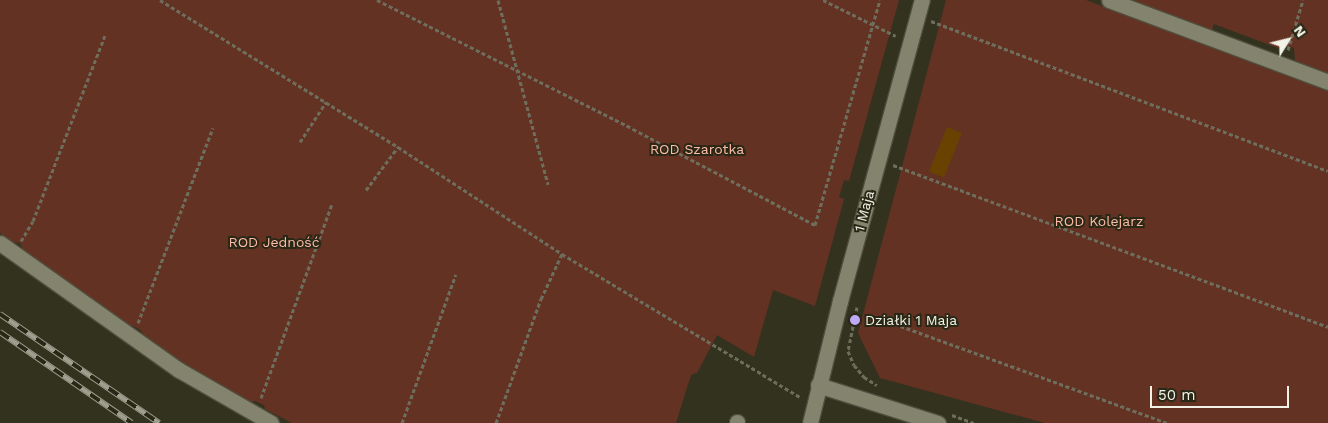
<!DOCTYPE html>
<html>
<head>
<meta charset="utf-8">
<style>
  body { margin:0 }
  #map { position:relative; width:1328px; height:423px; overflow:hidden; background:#33321f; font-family:"Work Sans",sans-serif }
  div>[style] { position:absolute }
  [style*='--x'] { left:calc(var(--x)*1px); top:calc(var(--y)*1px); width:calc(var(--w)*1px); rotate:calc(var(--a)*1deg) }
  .green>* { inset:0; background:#643223 }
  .building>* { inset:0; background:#694202; transform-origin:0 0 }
  .path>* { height:3px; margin-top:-1.5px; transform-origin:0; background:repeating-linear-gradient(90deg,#6e6e5d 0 4px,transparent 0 6.5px) }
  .roads { filter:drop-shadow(1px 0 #4f4e3d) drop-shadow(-1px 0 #4f4e3d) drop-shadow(0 1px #4f4e3d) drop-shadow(0 -1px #4f4e3d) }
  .minor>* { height:15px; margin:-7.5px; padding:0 7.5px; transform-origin:7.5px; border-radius:7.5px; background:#84846e }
  .rail>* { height:5.5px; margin-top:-2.75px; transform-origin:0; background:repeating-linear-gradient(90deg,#292816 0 11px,#9f9e8f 0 22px); box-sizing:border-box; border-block:1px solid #9f9e8f }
  .dots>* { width:14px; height:14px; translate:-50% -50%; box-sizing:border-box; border:2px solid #292816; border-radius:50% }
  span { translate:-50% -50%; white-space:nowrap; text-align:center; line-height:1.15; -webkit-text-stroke:4px #292816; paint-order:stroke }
  .park-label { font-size:14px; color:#ffbba6 }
  .street-label { font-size:14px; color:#f2f2e6 }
  .poi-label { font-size:14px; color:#f2f2e6 }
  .left { translate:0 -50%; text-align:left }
  .north { position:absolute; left:1263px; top:15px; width:50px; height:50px; -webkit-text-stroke:4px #292816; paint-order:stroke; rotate:54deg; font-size:14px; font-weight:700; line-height:20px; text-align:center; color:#f2f2e6 }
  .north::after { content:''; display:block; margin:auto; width:18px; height:22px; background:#f2f2e6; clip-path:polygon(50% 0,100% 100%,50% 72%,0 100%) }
  .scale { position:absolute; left:1150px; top:386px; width:139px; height:22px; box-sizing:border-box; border:2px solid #f2f2e6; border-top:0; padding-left:6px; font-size:15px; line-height:18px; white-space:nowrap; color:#f2f2e6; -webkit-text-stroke:4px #292816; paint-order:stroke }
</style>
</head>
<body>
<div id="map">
  <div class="green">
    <i style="clip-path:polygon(0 0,899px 0,849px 181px,844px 180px,839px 197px,844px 199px,815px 306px,773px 290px,754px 357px,717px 335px,697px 373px,692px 374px,690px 378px,676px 423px,292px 423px,265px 409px,264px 405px,255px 401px,250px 402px,193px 369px,144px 337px,141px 330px,133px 326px,128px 326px,24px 252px,20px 243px,11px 242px,0 233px)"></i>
    <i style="clip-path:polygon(946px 0,1086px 0,1328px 91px,1328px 423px,1045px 423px,880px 378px,858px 333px)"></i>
    <i style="clip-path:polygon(1122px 0,1328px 0,1328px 76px,1295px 61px,1294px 48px,1283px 44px,1281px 49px,1214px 24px,1211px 34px)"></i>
  </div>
  <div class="building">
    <i style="left:947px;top:127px;width:16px;height:48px;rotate:22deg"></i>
  </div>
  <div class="path">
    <i style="--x:160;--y:0;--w:280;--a:31.7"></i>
    <i style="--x:398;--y:147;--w:196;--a:33.1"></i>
    <i style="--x:562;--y:254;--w:278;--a:31"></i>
    <i style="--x:377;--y:0;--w:287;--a:26.7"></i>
    <i style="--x:633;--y:129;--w:206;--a:27.8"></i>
    <i style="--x:815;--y:225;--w:234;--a:-73.9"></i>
    <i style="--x:498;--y:0;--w:191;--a:74.8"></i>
    <i style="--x:823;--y:0;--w:81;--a:26.3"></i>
    <i style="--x:931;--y:21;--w:424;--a:20.7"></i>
    <i style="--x:1288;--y:50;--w:52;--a:-73.3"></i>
    <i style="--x:300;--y:142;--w:48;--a:-57"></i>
    <i style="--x:893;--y:165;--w:464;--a:20.4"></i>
    <i style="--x:366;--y:190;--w:54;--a:-53.3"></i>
    <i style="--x:21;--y:241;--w:23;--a:-59"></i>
    <i style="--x:33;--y:221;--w:199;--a:-68.8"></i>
    <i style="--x:857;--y:307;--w:45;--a:101.6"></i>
    <i style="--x:848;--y:351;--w:15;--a:67"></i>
    <i style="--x:854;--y:365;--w:16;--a:50"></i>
    <i style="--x:864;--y:377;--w:15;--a:32"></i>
    <i style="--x:876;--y:317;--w:311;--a:20"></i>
    <i style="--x:138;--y:323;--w:209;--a:-69"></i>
    <i style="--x:261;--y:398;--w:207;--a:-69.9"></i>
    <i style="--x:952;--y:415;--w:23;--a:20"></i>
    <i style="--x:402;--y:423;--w:158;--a:-70.1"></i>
    <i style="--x:496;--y:423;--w:132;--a:-70.1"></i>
    <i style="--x:541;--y:299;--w:50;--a:-65"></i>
  </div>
  <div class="roads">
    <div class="minor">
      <i style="--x:1109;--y:0;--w:234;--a:20.5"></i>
      <i style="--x:0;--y:243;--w:219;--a:35.4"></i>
      <i style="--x:179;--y:370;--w:106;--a:29.9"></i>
      <i style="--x:818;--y:385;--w:126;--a:17.6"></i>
      <i style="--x:737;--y:423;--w:1;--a:-90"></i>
      <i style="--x:810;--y:423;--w:126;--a:-76.2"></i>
      <i style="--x:840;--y:301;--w:312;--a:-74.8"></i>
    </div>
  </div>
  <div class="rail">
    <i style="--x:0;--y:314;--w:193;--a:34.4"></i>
    <i style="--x:0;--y:332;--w:160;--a:34.6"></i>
  </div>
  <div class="dots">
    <i style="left:855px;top:320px;background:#bda9f5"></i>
  </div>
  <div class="park-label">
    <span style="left:697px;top:149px">ROD Szarotka</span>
    <span style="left:1099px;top:221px">ROD Kolejarz</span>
    <span style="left:274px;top:242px">ROD Jedność</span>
  </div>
  <div class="street-label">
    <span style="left:864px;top:211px;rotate:-75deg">1 Maja</span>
  </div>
  <div class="poi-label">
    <span class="left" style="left:865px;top:320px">Działki 1 Maja</span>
  </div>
  <div class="north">N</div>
  <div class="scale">50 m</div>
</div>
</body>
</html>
